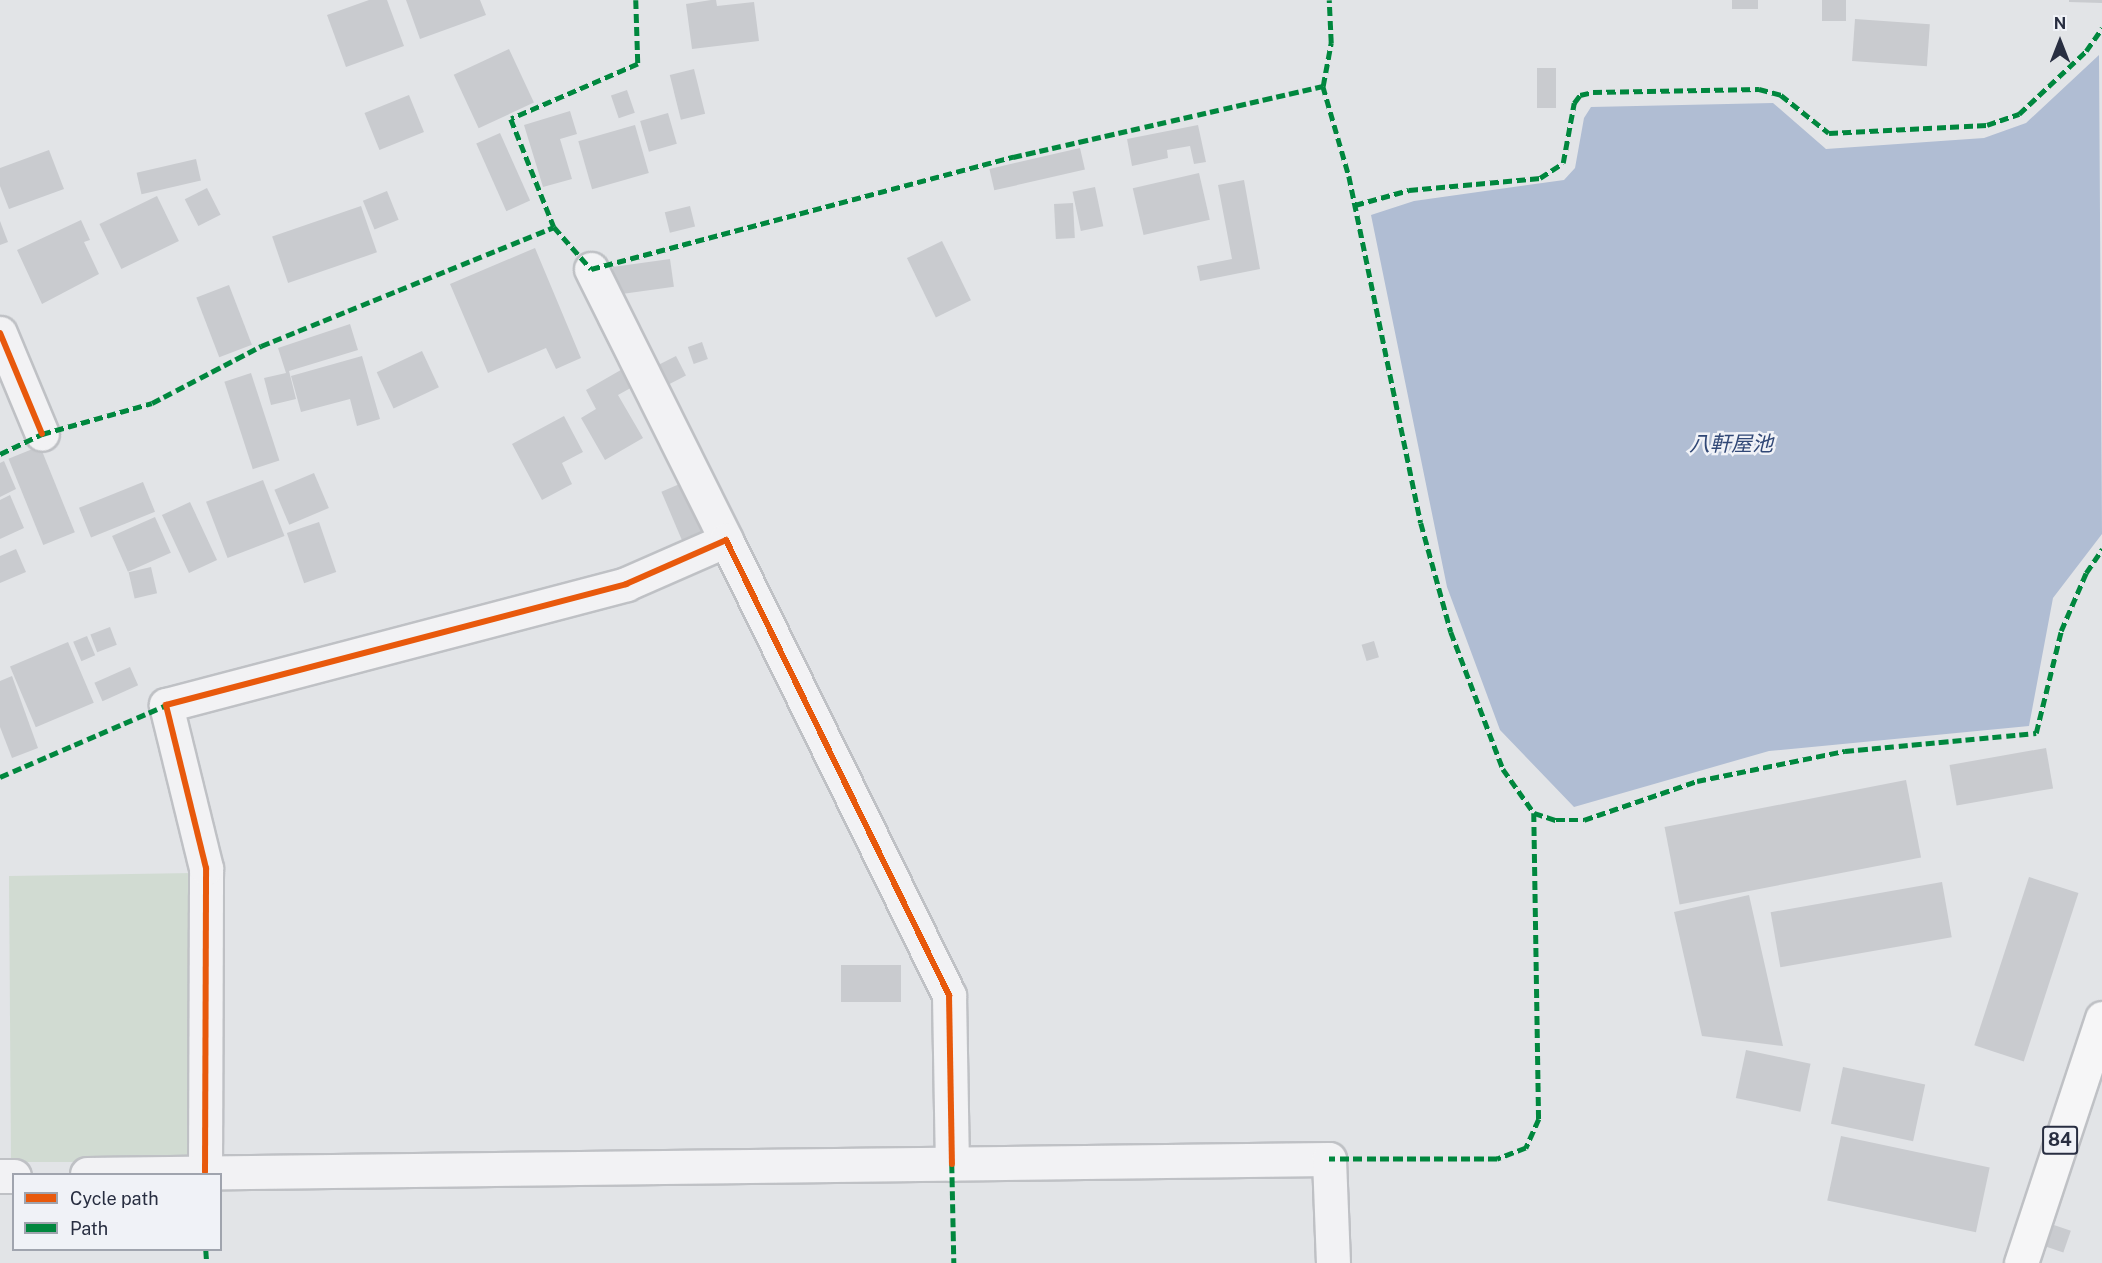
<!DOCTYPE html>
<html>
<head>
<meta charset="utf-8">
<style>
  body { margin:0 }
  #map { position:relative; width:2102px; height:1263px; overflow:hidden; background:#e2e4e7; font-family:"Public Sans","Noto Sans JP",sans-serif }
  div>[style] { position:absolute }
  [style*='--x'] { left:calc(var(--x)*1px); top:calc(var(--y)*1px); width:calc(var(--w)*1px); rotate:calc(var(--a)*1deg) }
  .green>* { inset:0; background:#d1dbd2 }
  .water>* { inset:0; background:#b0bdd3 }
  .building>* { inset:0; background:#c9cbcf; transform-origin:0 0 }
  .roads { filter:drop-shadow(2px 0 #bfc1c5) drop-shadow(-2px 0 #bfc1c5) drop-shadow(0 2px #bfc1c5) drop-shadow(0 -2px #bfc1c5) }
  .minor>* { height:33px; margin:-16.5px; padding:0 16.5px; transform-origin:16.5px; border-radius:16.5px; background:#f2f2f4 }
  .major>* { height:33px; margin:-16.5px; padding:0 16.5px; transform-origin:16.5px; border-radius:16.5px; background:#f6f6f7 }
  .quiet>* { height:4.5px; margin-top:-2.25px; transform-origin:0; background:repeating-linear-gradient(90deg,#00873e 0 9px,transparent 0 13.5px) }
  .cycleway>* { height:6px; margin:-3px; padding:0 3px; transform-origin:3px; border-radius:3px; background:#e8590c }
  span { translate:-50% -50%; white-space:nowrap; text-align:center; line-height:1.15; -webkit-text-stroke:5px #f0f2f7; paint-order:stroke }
  .shield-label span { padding:2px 4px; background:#f0f2f7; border:2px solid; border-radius:4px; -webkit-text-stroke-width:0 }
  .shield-label { font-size:18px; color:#282e41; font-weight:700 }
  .water-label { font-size:21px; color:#314876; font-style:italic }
  .legend { position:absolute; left:12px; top:1173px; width:210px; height:78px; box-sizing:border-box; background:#f0f2f7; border:2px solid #a0a4ae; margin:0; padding:8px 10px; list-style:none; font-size:18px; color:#282e41 }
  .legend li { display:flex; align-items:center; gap:12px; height:30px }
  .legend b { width:30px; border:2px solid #a0a4ae }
  .north { position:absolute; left:2030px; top:12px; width:60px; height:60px; -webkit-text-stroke:4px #f0f2f7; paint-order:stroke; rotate:0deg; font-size:16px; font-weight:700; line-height:24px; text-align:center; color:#282e41 }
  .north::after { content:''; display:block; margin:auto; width:21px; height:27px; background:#282e41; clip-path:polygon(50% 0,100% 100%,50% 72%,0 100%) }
</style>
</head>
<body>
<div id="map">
  <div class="green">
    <i style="clip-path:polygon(193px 873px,196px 1148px,181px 1162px,11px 1162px,9px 876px)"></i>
  </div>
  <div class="water">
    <i style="clip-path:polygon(2099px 55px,2102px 534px,2053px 598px,2029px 726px,1769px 751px,1574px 807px,1500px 730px,1447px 587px,1371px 215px,1414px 201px,1564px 180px,1575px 168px,1584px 118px,1591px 107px,1773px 103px,1826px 149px,1984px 138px,2026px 123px)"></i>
  </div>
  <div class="building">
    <i style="clip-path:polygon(369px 0,387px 0,404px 46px,346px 67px,327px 15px)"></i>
    <i style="clip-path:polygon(406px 0,480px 0,486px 15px,420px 39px)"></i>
    <i style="clip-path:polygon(711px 0,716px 0,717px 6px,754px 2px,759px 41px,692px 49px,686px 4px)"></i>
    <i style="left:1732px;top:0;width:26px;height:9px"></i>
    <i style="left:1822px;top:0;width:24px;height:21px"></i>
    <i style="clip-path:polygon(2069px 0,2102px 0,2102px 3px,2069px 2px)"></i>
    <i style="left:1855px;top:19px;width:75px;height:42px;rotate:4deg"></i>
    <i style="left:509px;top:49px;width:59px;height:61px;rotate:65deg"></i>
    <i style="left:1537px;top:68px;width:19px;height:40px"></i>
    <i style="left:694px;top:69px;width:46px;height:25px;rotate:76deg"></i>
    <i style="left:627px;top:90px;width:24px;height:17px;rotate:71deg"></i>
    <i style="left:409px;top:95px;width:40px;height:48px;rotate:68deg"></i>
    <i style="clip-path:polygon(570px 111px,577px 134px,560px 139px,572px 179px,543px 187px,524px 125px)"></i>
    <i style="left:668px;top:113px;width:32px;height:29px;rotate:74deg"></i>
    <i style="left:635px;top:125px;width:50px;height:59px;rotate:74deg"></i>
    <i style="clip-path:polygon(1198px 125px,1206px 162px,1194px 164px,1190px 146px,1167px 150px,1168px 158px,1132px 166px,1127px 139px)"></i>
    <i style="left:500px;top:133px;width:74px;height:26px;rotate:66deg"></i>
    <i style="left:1080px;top:148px;width:22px;height:93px;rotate:77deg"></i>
    <i style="clip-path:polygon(49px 150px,64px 189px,9px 209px,0 186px,0 168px)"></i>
    <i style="left:196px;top:159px;width:22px;height:61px;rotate:77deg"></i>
    <i style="left:1199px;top:173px;width:48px;height:68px;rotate:77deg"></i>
    <i style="clip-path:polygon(1244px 180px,1260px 269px,1200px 281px,1197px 266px,1232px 259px,1218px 185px)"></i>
    <i style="left:1095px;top:187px;width:40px;height:23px;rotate:78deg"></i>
    <i style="left:207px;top:188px;width:30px;height:25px;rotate:63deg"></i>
    <i style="left:387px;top:191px;width:31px;height:26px;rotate:68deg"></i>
    <i style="left:157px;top:196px;width:50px;height:64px;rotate:64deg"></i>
    <i style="left:1073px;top:203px;width:35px;height:19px;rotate:87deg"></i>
    <i style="left:361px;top:206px;width:49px;height:94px;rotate:71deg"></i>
    <i style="left:690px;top:206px;width:21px;height:26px;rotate:76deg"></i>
    <i style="clip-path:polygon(81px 220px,90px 240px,84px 242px,99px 274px,42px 304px,17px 250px)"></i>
    <i style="clip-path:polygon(0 221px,8px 242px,0 245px)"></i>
    <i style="left:942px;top:241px;width:66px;height:39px;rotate:64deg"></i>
    <i style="clip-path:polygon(535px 248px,581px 358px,556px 369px,546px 348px,488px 373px,450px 284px)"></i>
    <i style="left:670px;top:259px;width:28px;height:58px;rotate:82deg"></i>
    <i style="left:229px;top:285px;width:64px;height:35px;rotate:69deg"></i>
    <i style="clip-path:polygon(350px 324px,358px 350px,289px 371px,296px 399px,271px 405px,264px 378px,286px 373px,278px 348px)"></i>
    <i style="left:702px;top:342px;width:18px;height:15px;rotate:71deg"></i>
    <i style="left:422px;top:351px;width:40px;height:50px;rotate:65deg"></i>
    <i style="clip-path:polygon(362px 356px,380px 419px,357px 426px,350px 399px,301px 412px,291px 376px)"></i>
    <i style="left:676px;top:356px;width:22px;height:20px;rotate:63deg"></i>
    <i style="clip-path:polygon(626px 367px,636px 385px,618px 395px,643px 438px,605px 460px,581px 418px,596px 409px,586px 390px)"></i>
    <i style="left:251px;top:373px;width:92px;height:28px;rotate:72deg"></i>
    <i style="clip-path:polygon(564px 416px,583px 452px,562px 463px,572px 484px,542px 500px,512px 444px)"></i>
    <i style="left:40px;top:446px;width:93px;height:34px;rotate:68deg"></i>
    <i style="clip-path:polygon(4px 461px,16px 489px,0 497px,0 463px)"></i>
    <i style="left:314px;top:473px;width:38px;height:43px;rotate:67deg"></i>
    <i style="left:263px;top:480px;width:60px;height:61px;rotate:69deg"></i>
    <i style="left:689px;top:480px;width:57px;height:30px;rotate:67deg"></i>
    <i style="left:143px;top:482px;width:32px;height:69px;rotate:68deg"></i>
    <i style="clip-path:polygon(10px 495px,24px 528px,0 539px,0 500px)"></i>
    <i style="left:190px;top:502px;width:64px;height:31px;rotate:65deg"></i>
    <i style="left:155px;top:517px;width:39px;height:47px;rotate:66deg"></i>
    <i style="left:319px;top:522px;width:53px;height:34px;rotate:71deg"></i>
    <i style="clip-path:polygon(16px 549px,26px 572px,0 583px,0 556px)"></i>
    <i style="left:151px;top:567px;width:27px;height:23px;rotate:77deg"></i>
    <i style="left:110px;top:627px;width:19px;height:21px;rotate:69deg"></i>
    <i style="left:87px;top:636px;width:21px;height:15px;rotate:67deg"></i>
    <i style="left:1374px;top:641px;width:17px;height:13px;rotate:73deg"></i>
    <i style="left:68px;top:642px;width:66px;height:63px;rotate:67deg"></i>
    <i style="left:130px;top:667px;width:20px;height:39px;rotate:66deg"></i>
    <i style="clip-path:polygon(12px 676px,38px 748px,12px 758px,0 727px,0 681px)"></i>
    <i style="left:2046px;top:748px;width:41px;height:98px;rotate:80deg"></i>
    <i style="left:1906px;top:780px;width:79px;height:246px;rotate:79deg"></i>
    <i style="left:2029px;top:877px;width:52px;height:177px;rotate:18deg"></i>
    <i style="left:1942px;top:882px;width:56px;height:174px;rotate:80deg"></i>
    <i style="clip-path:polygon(1749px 895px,1783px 1046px,1702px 1036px,1674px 912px)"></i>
    <i style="left:841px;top:965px;width:60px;height:37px"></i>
    <i style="left:1746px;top:1050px;width:66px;height:49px;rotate:12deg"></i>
    <i style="left:1843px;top:1067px;width:84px;height:58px;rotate:12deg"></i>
    <i style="left:1841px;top:1136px;width:152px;height:66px;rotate:12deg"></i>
    <i style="left:2051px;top:1224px;width:21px;height:23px;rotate:19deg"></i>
  </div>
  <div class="roads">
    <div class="minor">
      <i style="--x:591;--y:269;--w:303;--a:63.5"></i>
      <i style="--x:0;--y:333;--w:109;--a:67.4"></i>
      <i style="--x:205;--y:1172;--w:304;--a:-89.8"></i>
      <i style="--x:206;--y:868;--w:168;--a:-103.8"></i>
      <i style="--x:166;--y:705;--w:476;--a:-14.7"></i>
      <i style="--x:626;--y:584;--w:109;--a:-23.7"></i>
      <i style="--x:726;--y:540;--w:507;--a:63.89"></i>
      <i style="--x:949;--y:995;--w:169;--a:89"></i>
      <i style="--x:87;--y:1174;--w:1242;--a:-0.69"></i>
      <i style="--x:1329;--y:1159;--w:104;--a:87.8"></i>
      <i style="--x:0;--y:1176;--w:14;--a:0"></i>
    </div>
    <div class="major">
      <i style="--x:2021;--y:1263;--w:258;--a:-71.7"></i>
    </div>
  </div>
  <div class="quiet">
    <i style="--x:636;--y:0;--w:64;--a:88.2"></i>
    <i style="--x:638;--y:64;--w:138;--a:156.6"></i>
    <i style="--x:511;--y:119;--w:116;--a:68.3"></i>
    <i style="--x:554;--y:227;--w:56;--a:48.6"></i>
    <i style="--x:591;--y:269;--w:437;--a:-14.9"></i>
    <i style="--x:1013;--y:157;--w:318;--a:-12.9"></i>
    <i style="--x:1323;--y:86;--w:44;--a:-79.5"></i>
    <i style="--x:1331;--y:43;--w:43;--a:-92.7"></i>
    <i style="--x:1323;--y:86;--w:94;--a:73.9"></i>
    <i style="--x:1349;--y:176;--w:354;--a:78.3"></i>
    <i style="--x:1421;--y:523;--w:113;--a:74.6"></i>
    <i style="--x:1451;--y:632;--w:147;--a:69.2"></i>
    <i style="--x:1503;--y:769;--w:54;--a:54.8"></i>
    <i style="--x:1534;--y:813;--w:306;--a:89.1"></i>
    <i style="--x:1539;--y:1119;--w:32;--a:114"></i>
    <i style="--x:1526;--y:1148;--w:31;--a:159"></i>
    <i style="--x:1497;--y:1159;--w:168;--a:180"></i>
    <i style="--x:1355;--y:205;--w:56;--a:-15.5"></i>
    <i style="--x:1409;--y:190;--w:132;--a:-5.2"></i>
    <i style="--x:1540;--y:178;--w:27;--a:-33"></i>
    <i style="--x:1563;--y:163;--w:61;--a:-79.6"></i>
    <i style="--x:1574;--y:103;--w:10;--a:-53"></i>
    <i style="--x:1580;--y:95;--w:13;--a:-13"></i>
    <i style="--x:1593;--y:92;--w:166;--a:-1"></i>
    <i style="--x:1759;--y:89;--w:23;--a:15"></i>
    <i style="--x:1781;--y:95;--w:61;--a:38.4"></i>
    <i style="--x:1829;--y:133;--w:158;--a:-2.9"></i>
    <i style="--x:1987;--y:125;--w:34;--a:-19"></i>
    <i style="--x:2019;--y:114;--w:92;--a:-43.2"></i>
    <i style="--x:2086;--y:51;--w:28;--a:-55"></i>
    <i style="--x:0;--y:454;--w:47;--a:-25.5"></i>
    <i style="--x:42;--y:434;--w:114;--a:-15.7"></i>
    <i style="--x:152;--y:403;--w:123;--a:-27.6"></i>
    <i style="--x:261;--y:346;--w:316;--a:-22.1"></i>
    <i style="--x:0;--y:777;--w:181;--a:-23.4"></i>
    <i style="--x:1534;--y:813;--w:23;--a:18"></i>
    <i style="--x:1556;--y:820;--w:28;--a:0"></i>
    <i style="--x:1584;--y:820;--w:120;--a:-19"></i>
    <i style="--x:1697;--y:781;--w:151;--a:-11.5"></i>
    <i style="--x:1845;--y:751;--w:192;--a:-5.4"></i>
    <i style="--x:2036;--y:733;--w:105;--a:-76.2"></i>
    <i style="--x:2061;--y:631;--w:63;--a:-66.7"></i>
    <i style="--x:2086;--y:573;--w:29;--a:-56"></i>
    <i style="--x:952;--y:1164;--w:99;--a:88.8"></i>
    <i style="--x:206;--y:1250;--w:13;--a:86"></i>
  </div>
  <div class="cycleway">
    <i style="--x:0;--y:333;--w:109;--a:67.4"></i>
    <i style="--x:205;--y:1172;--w:304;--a:-89.8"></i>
    <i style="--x:206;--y:868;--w:168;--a:-103.8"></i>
    <i style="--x:166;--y:705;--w:476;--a:-14.7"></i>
    <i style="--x:626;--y:584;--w:109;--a:-23.7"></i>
    <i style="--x:726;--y:540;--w:507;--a:63.89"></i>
    <i style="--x:949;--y:995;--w:169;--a:89"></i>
  </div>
  <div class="shield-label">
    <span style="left:2060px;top:1140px">84</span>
  </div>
  <div class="water-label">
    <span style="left:1731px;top:444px">八軒屋池</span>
  </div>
  <ul class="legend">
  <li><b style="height:8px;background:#e8590c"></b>Cycle path</li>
  <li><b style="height:8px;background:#00873e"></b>Path</li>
  </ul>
  <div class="north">N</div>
</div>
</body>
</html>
